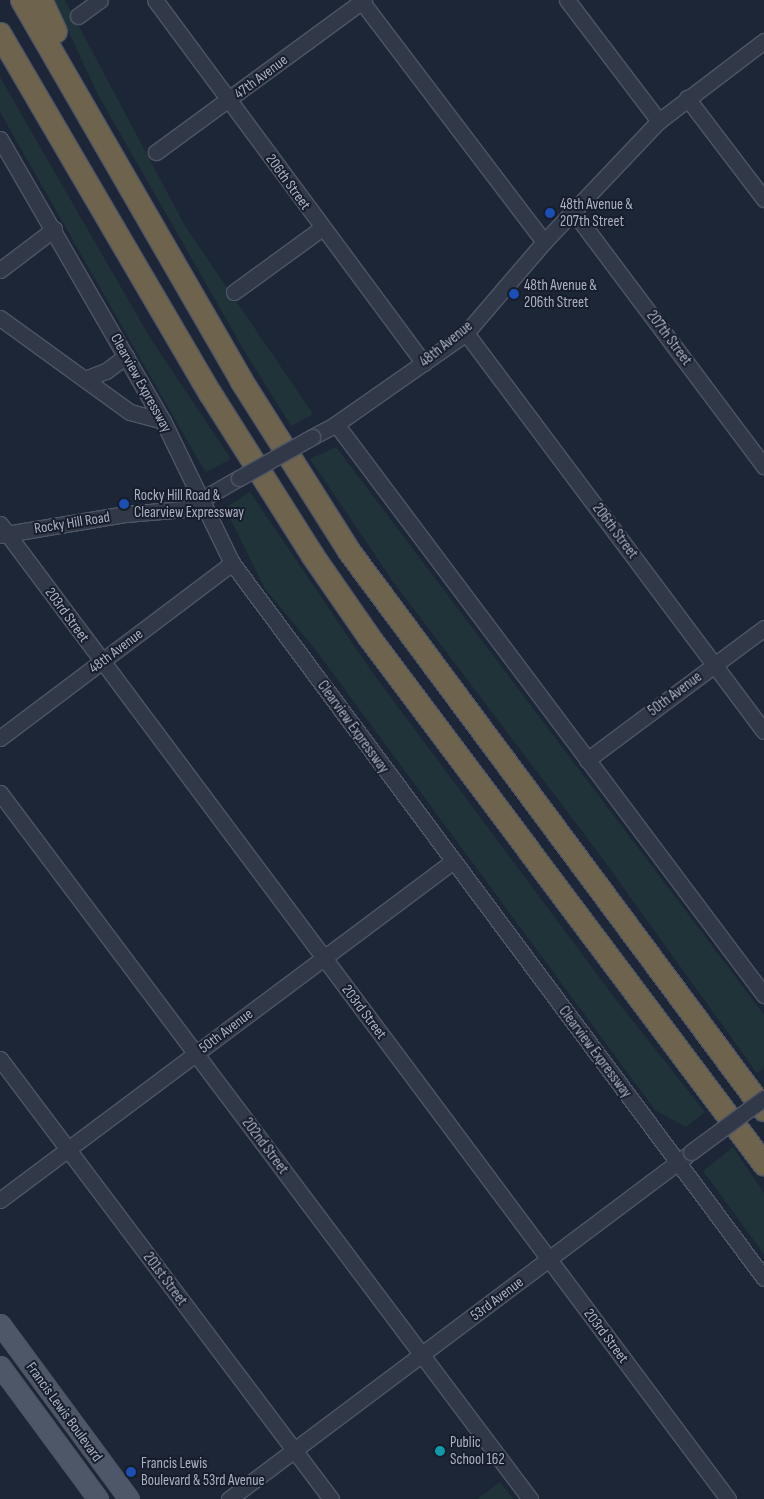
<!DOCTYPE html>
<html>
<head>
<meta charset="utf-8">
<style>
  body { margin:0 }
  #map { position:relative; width:764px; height:1499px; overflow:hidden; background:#1d2637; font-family:"Sofia Sans Condensed",sans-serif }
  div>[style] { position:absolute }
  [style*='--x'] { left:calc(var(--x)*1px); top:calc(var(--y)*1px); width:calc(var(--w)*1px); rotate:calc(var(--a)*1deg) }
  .green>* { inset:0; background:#1f3338 }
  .roads { filter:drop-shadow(1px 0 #4e5565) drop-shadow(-1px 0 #4e5565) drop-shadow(0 1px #4e5565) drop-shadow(0 -1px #4e5565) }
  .minor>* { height:15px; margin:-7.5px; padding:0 7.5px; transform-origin:7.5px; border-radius:7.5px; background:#313847 }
  .major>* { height:19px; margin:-9.5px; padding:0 9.5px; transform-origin:9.5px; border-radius:9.5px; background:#4e5768 }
  .highway>* { height:22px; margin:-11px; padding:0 11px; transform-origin:11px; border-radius:11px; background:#6e644d }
  .bridges { filter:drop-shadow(1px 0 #4e5565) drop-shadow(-1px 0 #4e5565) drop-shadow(0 1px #4e5565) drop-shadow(0 -1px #4e5565) }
  .minor-bridge>* { height:15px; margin:-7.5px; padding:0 7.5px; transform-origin:7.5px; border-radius:7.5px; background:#313847 }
  .dots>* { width:14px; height:14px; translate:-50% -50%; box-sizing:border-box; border:2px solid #171d2b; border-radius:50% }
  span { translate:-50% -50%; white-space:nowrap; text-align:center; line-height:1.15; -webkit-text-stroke:4px #171d2b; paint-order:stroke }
  .street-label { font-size:15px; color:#aab2c5 }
  .poi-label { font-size:15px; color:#aab2c5 }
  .left { translate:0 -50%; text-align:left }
</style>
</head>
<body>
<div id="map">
  <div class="green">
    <i style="clip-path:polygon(54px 0,65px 0,185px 226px,313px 414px,291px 426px,245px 352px,98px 95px)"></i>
    <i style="clip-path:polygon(0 77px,149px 336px,231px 459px,206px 472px,197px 458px,0 112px)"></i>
    <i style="clip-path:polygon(336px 447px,764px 1015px,764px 1068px,757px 1073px,594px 847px,394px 583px,310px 459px)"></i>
    <i style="clip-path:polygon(250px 492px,372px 672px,617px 1001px,705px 1112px,686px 1127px,655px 1110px,315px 649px,265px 589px,229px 516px,228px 506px)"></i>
    <i style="clip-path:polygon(733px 1147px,764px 1193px,764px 1254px,703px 1171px)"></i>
    <i style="clip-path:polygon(500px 1482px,513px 1499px,477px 1499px)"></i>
  </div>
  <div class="roads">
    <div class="minor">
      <i style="--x:155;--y:0;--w:452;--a:53.5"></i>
      <i style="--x:567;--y:0;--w:152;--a:52.8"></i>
      <i style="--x:362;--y:2;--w:301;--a:52.8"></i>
      <i style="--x:78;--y:16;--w:27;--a:-36"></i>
      <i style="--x:687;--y:98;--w:127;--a:52.7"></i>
      <i style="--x:0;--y:139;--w:326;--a:60"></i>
      <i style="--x:163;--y:421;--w:158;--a:64.1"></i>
      <i style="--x:232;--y:563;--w:891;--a:53.35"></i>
      <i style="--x:156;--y:152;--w:258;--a:-36.2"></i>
      <i style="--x:573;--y:211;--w:319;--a:53.2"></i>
      <i style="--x:0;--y:270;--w:68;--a:-37.2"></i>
      <i style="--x:234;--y:292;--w:109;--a:-36"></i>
      <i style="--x:0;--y:318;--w:160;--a:35.9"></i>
      <i style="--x:130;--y:412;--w:34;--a:15"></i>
      <i style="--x:466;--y:333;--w:497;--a:53.2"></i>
      <i style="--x:85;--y:379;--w:22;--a:-21"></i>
      <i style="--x:106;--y:371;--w:25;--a:-37"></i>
      <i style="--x:336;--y:424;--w:714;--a:53.15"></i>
      <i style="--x:312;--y:437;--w:27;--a:-28"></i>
      <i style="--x:336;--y:424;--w:159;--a:-35"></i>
      <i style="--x:466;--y:333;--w:120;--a:-49.4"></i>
      <i style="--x:544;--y:242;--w:167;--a:-46.5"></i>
      <i style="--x:659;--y:121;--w:132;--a:-37.3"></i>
      <i style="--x:0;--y:524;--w:1217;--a:53.25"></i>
      <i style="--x:0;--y:535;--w:128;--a:-9.5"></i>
      <i style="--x:126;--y:514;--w:59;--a:-4.8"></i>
      <i style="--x:185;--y:509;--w:62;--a:-29.9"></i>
      <i style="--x:0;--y:738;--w:291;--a:-37"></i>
      <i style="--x:587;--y:760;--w:221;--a:-36.7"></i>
      <i style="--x:0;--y:793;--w:883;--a:53.1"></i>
      <i style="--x:0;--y:1059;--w:551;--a:53.05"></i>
      <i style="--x:0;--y:1200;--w:564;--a:-36.79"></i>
      <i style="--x:229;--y:1499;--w:571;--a:-36.89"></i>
    </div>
    <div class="major">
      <i style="--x:0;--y:1324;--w:217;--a:53.6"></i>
      <i style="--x:0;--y:1366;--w:165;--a:53.6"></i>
    </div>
    <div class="highway">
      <i style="--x:22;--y:0;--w:439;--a:60"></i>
      <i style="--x:241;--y:380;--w:202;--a:57.7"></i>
      <i style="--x:349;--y:551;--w:696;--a:53.41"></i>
      <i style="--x:41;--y:0;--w:35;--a:65"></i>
      <i style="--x:0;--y:34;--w:416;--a:59.7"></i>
      <i style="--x:210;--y:393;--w:193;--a:57.7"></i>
      <i style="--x:313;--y:556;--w:98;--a:55.3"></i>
      <i style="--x:369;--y:637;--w:659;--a:53.15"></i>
    </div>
  </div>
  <div class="bridges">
    <div class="minor-bridge">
      <i style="--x:239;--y:478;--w:84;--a:-29.3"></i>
      <i style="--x:691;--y:1152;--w:91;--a:-36.5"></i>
    </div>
  </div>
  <div class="dots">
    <i style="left:550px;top:213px;background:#1a4fb4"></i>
    <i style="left:514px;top:294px;background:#1a4fb4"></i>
    <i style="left:124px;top:504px;background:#1a4fb4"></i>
    <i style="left:440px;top:1451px;background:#0f9aa8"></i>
    <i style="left:131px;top:1472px;background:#1a4fb4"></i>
  </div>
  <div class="street-label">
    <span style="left:261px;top:77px;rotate:-37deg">47th Avenue</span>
    <span style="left:288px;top:182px;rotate:54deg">206th Street</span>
    <span style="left:669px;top:338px;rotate:53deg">207th Street</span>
    <span style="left:446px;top:344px;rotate:-39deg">48th Avenue</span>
    <span style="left:141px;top:383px;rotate:61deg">Clearview Expressway</span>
    <span style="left:72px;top:523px;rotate:-9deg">Rocky Hill Road</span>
    <span style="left:615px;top:531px;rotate:53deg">206th Street</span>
    <span style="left:67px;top:615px;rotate:54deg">203rd Street</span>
    <span style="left:116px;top:651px;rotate:-37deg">48th Avenue</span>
    <span style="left:675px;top:694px;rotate:-37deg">50th Avenue</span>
    <span style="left:353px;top:727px;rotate:54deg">Clearview Expressway</span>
    <span style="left:364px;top:1012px;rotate:53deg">203rd Street</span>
    <span style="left:226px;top:1031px;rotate:-37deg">50th Avenue</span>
    <span style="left:595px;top:1052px;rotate:53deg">Clearview Expressway</span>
    <span style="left:265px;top:1146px;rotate:53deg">202nd Street</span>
    <span style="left:165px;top:1279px;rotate:53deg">201st Street</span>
    <span style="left:497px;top:1299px;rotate:-37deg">53rd Avenue</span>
    <span style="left:606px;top:1336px;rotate:53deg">203rd Street</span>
    <span style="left:64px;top:1412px;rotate:54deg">Francis Lewis Boulevard</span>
  </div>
  <div class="poi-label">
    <span class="left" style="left:560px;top:213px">48th Avenue &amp;<br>207th Street</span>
    <span class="left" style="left:524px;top:294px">48th Avenue &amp;<br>206th Street</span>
    <span class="left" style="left:134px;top:504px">Rocky Hill Road &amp;<br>Clearview Expressway</span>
    <span class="left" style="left:450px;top:1451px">Public<br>School 162</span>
    <span class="left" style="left:141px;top:1472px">Francis Lewis<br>Boulevard &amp; 53rd Avenue</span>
  </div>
</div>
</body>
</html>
